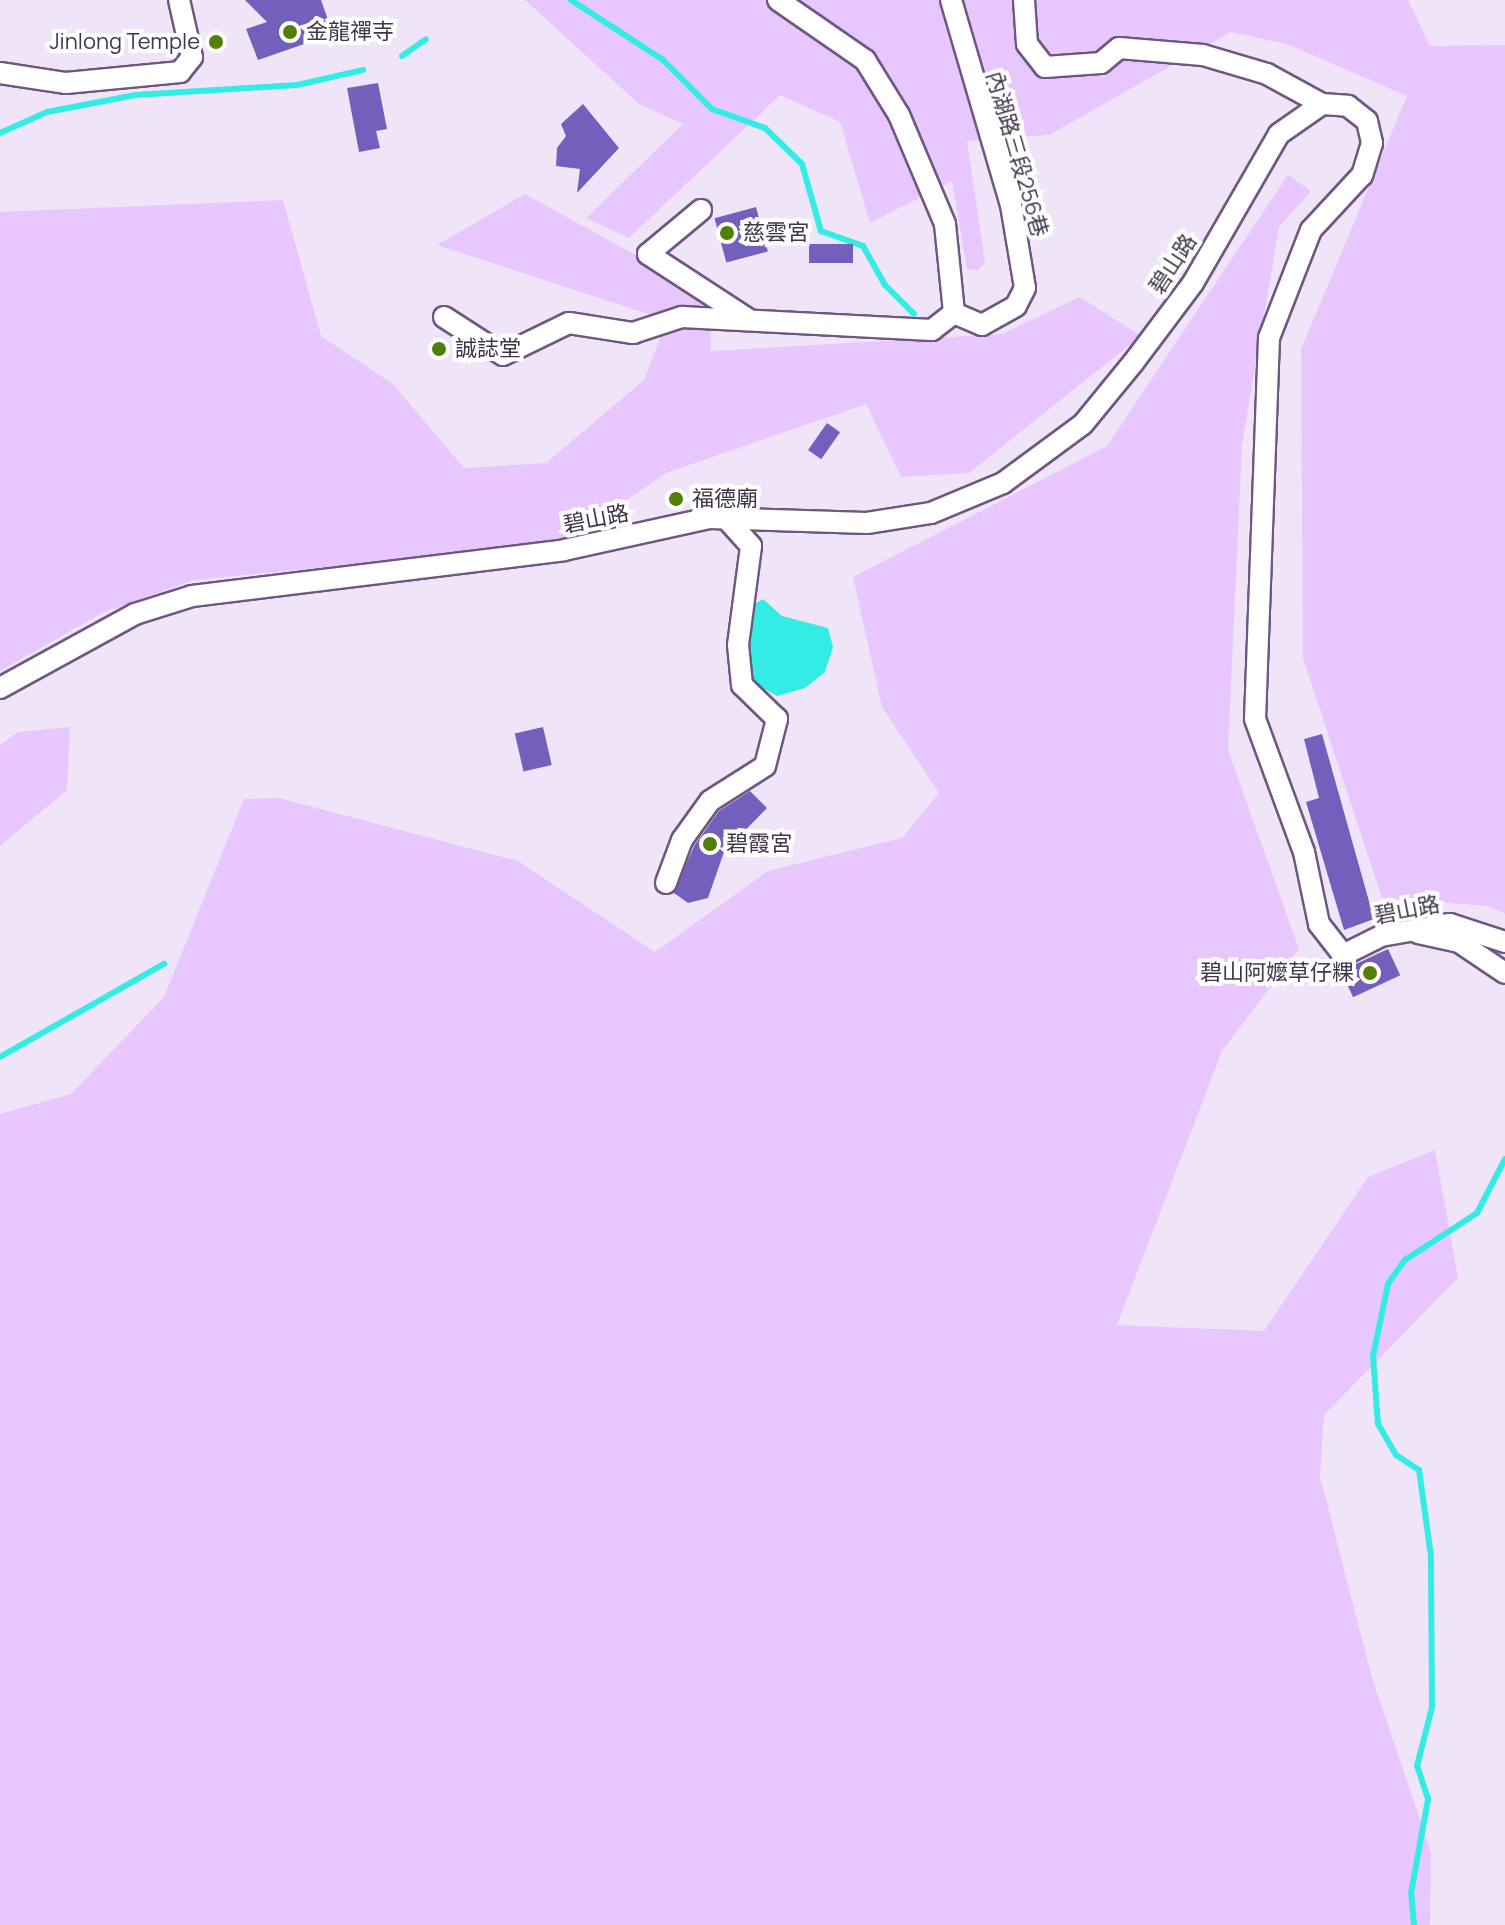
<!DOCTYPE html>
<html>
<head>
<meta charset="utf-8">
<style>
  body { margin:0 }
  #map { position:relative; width:1505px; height:1925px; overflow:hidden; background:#f0e5f8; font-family:Manrope,"Noto Sans TC",sans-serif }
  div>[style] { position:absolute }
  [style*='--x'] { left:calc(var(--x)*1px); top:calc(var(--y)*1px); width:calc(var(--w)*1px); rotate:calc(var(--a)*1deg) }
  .green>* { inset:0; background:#e7c7fe }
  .water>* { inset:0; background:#33ece5 }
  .stream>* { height:6px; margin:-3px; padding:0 3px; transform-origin:3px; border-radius:3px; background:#33ece5 }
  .building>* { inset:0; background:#7360bc; transform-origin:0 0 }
  .roads { filter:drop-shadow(2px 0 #705781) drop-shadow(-2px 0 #705781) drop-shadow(0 2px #705781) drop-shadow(0 -2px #705781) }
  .minor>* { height:20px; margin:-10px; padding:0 10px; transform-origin:10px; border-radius:10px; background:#fff }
  .dots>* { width:22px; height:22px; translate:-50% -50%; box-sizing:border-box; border:4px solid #fff; border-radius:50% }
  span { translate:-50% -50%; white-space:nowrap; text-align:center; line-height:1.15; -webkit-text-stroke:8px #fff; paint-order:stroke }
  .poi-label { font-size:22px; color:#403548 }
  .left { translate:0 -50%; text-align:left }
  .right { translate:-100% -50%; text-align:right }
  .street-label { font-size:22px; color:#403548 }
</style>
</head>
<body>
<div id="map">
  <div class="green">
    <i style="clip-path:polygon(525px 0,1408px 0,1430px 46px,1505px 45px,1505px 914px,1489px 906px,1382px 898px,1303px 658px,1301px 349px,1407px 96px,1287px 44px,1231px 32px,1049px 135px,967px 141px,985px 263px,978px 270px,967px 269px,952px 181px,870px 223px,840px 122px,780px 95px,629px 238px,586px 218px,683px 124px,639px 104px)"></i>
    <i style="clip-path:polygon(1288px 175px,1311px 191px,1279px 227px,1242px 444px,1228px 750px,1299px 949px,1222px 1051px,1117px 1325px,1264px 1331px,1368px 1177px,1435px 1150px,1458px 1278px,1324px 1415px,1320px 1476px,1372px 1678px,1431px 1852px,1430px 1925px,0 1925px,0 1114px,71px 1094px,164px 997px,244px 799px,279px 798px,518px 861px,655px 952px,768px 871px,902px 838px,939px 793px,882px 707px,853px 577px,1107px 446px)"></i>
    <i style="clip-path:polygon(525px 194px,710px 296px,711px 351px,1002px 334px,1080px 297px,1141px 336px,969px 473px,901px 477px,866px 404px,666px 473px,564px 543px,193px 580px,102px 613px,0 671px,0 212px,283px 200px,321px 336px,393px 384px,464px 468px,546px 463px,644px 380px,667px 320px,437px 245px)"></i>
    <i style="clip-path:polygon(70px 727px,67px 790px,0 846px,0 745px,18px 732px)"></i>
  </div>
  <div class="water">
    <i style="clip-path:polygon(763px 599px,782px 616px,828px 628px,833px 647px,825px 672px,805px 688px,777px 696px,752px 682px,740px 656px,742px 611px)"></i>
  </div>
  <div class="stream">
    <i style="--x:571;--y:0;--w:110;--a:33.1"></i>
    <i style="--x:663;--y:60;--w:69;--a:45"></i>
    <i style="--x:712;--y:109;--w:56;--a:19.7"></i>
    <i style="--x:765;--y:128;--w:52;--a:44.2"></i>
    <i style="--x:802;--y:164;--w:70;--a:74.2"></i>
    <i style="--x:821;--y:231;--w:45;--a:19.7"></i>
    <i style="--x:863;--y:246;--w:45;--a:60.6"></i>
    <i style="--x:885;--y:285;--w:41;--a:45"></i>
    <i style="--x:402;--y:56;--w:29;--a:-35"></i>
    <i style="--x:0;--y:133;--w:51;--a:-24.1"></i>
    <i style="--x:47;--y:112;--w:90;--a:-10.9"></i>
    <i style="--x:135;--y:95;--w:162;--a:-3.5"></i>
    <i style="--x:297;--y:85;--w:68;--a:-12.8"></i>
    <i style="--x:0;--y:1057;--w:189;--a:-29.6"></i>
    <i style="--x:1414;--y:1925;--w:32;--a:-95"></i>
    <i style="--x:1411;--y:1893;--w:96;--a:-79.7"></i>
    <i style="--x:1428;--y:1799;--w:35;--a:-108"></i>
    <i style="--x:1417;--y:1766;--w:61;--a:-75.7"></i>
    <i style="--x:1432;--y:1707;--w:151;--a:-90.4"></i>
    <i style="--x:1431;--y:1556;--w:87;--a:-97.9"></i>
    <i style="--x:1419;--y:1470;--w:27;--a:-147"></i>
    <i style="--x:1396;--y:1455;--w:36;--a:-120"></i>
    <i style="--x:1378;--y:1424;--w:68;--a:-94.2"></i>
    <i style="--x:1373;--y:1356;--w:74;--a:-78.2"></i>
    <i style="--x:1388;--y:1284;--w:29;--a:-55"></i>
    <i style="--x:1405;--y:1260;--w:86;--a:-33.1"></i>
    <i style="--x:1477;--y:1213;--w:61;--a:-62.6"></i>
  </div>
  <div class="building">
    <i style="clip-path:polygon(245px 0,321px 0,333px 34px,258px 60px,246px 29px,267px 22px)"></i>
    <i style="clip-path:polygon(378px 83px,387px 129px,376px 131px,380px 148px,359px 152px,347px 88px)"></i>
    <i style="clip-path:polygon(583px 104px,619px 148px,577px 193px,580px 169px,556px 166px,557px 148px,566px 136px,561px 124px)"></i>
    <i style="left:756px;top:207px;width:46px;height:43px;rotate:75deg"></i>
    <i style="left:809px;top:244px;width:44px;height:19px"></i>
    <i style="left:827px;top:423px;width:16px;height:33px;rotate:35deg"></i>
    <i style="left:543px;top:727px;width:39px;height:29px;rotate:77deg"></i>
    <i style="clip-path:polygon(1322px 734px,1374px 919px,1344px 930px,1306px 802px,1319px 798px,1304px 739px)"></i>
    <i style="clip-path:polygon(750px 791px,767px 808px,724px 852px,708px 898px,688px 903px,674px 893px,694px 846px,719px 811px)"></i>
    <i style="left:1388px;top:949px;width:29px;height:52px;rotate:65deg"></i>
  </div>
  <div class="roads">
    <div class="minor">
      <i style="--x:778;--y:0;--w:106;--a:34.6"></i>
      <i style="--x:865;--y:60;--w:65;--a:58.3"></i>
      <i style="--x:899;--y:115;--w:118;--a:67.1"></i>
      <i style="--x:945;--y:224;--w:89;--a:84.2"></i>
      <i style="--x:951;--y:0;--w:214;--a:73.7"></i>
      <i style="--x:1011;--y:205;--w:84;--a:80.4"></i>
      <i style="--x:1025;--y:288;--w:20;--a:117"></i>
      <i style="--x:1016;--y:306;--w:39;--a:151"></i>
      <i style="--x:982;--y:325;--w:30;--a:-157"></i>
      <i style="--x:1024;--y:0;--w:44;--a:86.1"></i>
      <i style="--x:1027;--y:44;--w:29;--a:52"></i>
      <i style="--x:1045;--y:67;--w:56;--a:-4.1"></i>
      <i style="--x:1101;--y:63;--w:23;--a:-40"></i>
      <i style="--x:1119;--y:48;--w:84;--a:4.8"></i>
      <i style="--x:1203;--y:55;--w:67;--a:16.5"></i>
      <i style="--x:1267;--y:74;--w:63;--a:28.6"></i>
      <i style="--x:0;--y:73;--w:67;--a:8.6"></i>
      <i style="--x:66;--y:83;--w:115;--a:-5.5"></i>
      <i style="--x:180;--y:72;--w:19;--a:-51"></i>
      <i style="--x:192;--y:57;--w:58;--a:-102.8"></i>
      <i style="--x:701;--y:210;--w:69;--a:140.3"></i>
      <i style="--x:648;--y:254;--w:119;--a:33"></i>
      <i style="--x:444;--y:317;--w:70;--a:32.8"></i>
      <i style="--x:503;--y:355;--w:73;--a:-25.9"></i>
      <i style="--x:569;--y:323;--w:65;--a:8.9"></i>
      <i style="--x:633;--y:333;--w:52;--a:-18.1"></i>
      <i style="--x:682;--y:317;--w:250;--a:3"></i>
      <i style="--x:932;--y:330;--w:28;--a:-38"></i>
      <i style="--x:0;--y:688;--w:154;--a:-28.7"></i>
      <i style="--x:135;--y:614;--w:60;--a:-17.5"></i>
      <i style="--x:192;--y:596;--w:375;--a:-7"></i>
      <i style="--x:564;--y:550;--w:149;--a:-12.4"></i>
      <i style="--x:710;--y:518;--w:157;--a:1.8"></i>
      <i style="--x:867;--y:523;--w:65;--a:-8.9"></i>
      <i style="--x:931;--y:513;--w:78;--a:-22.6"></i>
      <i style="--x:1003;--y:483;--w:99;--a:-36.4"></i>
      <i style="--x:1083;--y:424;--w:79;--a:-50.7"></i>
      <i style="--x:1133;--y:363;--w:100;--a:-53.1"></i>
      <i style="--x:1193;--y:283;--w:172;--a:-60"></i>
      <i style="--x:1279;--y:134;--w:52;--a:-34.9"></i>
      <i style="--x:1322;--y:104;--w:26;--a:4"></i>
      <i style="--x:1348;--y:106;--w:24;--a:38"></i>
      <i style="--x:1367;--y:121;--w:23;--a:77"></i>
      <i style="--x:1372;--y:143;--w:34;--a:107"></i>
      <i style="--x:1362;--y:175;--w:75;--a:132.8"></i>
      <i style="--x:1311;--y:230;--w:116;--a:111.3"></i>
      <i style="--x:1269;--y:338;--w:381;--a:92.1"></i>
      <i style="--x:1255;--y:719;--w:142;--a:69.8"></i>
      <i style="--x:1304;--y:852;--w:74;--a:78.2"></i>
      <i style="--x:1319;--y:924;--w:39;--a:52"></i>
      <i style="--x:1343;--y:955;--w:42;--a:-26.6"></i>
      <i style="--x:1381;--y:936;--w:70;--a:-9.9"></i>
      <i style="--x:1450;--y:924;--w:58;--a:18.1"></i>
      <i style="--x:666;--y:883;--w:46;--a:-69.6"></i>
      <i style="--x:682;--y:840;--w:48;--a:-54.3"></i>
      <i style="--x:710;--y:801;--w:65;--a:-32.5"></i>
      <i style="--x:765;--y:766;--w:49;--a:-75.7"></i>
      <i style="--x:777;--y:719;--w:49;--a:-135.8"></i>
      <i style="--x:742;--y:685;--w:40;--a:-95.7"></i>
      <i style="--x:738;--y:645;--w:100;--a:-82.5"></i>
      <i style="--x:751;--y:546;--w:39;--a:-132"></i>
      <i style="--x:1418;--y:933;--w:42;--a:12.4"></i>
      <i style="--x:1459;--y:942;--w:55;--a:34"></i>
    </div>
  </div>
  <div class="dots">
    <i style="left:290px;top:32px;background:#507f0a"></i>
    <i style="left:216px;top:42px;background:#507f0a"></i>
    <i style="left:727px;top:233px;background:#507f0a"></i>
    <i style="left:439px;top:349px;background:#507f0a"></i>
    <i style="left:676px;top:499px;background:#507f0a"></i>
    <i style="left:710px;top:844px;background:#507f0a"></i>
    <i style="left:1370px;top:973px;background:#507f0a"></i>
  </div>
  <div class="poi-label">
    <span class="left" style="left:306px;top:32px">金龍禪寺</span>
    <span class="right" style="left:200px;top:42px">Jinlong Temple</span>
    <span class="left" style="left:743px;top:233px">慈雲宮</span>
    <span class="left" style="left:455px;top:349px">誠誌堂</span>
    <span class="left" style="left:692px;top:499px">福德廟</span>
    <span class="left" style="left:726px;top:844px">碧霞宮</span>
    <span class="right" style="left:1354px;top:973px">碧山阿嬤草仔粿</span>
  </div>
  <div class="street-label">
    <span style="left:1017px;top:154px;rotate:74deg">內湖路三段256巷</span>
    <span style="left:1173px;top:264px;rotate:-57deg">碧山路</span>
    <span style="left:596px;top:519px;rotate:-11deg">碧山路</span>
    <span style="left:1407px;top:910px;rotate:-11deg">碧山路</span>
  </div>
</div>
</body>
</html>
